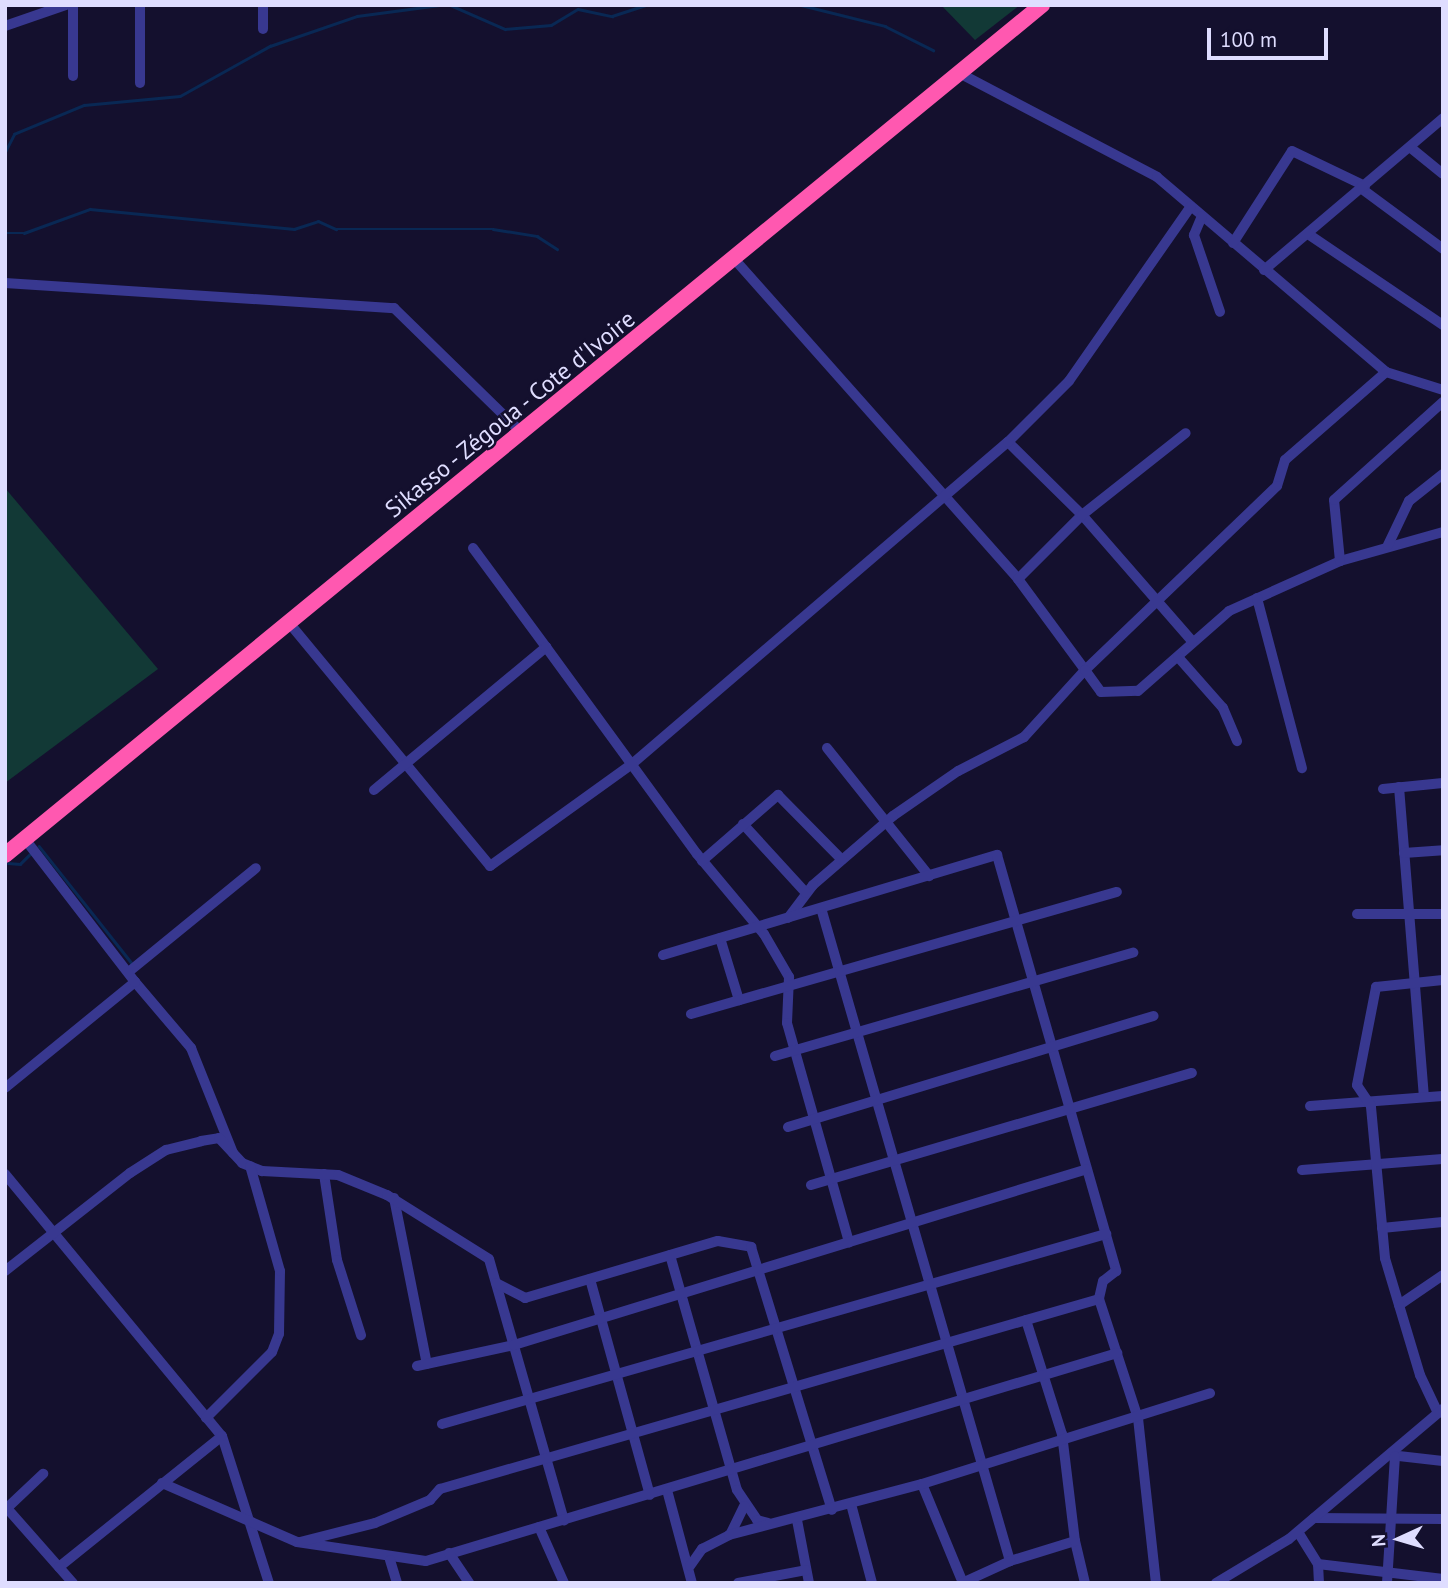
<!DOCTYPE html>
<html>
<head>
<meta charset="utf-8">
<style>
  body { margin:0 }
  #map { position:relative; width:1448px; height:1588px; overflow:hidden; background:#14102e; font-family:"PT Sans",sans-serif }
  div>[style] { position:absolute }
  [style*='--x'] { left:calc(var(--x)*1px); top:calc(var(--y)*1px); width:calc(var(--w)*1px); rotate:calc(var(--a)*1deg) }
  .green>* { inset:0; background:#123936 }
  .stream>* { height:2.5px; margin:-1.25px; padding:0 1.25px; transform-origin:1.25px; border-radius:1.25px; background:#092854 }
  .minor>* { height:10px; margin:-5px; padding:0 5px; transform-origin:5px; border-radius:5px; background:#383890 }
  .highway>* { height:16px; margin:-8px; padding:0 8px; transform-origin:8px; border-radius:8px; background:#ff58b0 }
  span { translate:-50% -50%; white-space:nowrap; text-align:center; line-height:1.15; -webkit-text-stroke:5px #14102e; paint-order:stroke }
  .street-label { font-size:24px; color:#dfddff }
  .frame { position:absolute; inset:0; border:7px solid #dfddff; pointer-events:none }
  .north { position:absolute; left:1364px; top:1504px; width:70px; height:70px; -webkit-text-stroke:5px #14102e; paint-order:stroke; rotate:266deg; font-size:19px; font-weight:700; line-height:28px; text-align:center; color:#dfddff }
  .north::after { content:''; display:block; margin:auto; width:24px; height:32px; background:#dfddff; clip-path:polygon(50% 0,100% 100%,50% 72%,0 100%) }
  .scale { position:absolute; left:1207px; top:28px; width:121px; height:32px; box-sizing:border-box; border:4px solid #dfddff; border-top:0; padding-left:9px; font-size:21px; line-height:24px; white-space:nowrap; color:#dfddff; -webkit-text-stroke:5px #14102e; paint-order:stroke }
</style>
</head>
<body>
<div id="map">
  <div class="green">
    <i style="clip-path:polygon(941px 5px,1020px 5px,975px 40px)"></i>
    <i style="clip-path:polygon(5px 488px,158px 669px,5px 783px)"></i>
  </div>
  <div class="stream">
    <i style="--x:450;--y:5;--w:60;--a:23.6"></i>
    <i style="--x:505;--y:29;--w:46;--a:-5"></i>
    <i style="--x:551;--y:25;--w:31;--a:-31"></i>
    <i style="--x:578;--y:9;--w:35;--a:12"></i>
    <i style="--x:612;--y:16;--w:35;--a:-18"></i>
    <i style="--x:801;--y:5;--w:87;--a:14"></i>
    <i style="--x:885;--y:26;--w:54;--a:26.6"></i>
    <i style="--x:5;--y:152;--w:20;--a:-63"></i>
    <i style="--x:14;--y:134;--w:76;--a:-22.5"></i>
    <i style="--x:84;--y:105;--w:96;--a:-5.4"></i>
    <i style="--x:180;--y:96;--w:103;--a:-29.1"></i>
    <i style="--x:270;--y:46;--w:92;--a:-19"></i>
    <i style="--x:357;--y:16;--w:83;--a:-7.6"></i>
    <i style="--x:5;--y:233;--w:19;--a:0"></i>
    <i style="--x:24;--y:233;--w:70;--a:-20"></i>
    <i style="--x:90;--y:209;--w:205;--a:5.6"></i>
    <i style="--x:294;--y:229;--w:25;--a:-18"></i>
    <i style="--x:318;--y:221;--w:20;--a:24"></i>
    <i style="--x:336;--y:229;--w:157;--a:0"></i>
    <i style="--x:493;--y:229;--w:45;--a:9"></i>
    <i style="--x:537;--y:236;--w:24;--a:33"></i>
    <i style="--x:39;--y:846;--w:148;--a:51.6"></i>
    <i style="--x:8;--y:863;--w:12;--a:5"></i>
    <i style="--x:20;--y:864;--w:13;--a:-45"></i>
  </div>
  <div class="minor">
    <i style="--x:73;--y:5;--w:71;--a:90"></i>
    <i style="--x:140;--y:5;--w:78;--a:90"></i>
    <i style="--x:5;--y:26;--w:65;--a:-19"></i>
    <i style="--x:263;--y:29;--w:24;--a:-90"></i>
    <i style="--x:963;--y:75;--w:219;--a:27.7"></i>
    <i style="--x:1157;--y:177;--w:301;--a:40.4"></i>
    <i style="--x:1386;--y:372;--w:60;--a:17.5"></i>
    <i style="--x:1411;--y:148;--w:41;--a:39.1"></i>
    <i style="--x:1362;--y:189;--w:101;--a:36.5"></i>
    <i style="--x:1202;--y:216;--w:21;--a:113"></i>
    <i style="--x:1194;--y:235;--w:81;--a:71.3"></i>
    <i style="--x:1308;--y:234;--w:163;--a:34"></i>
    <i style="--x:1233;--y:243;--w:109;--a:-57.3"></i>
    <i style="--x:1292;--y:151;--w:81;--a:25.6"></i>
    <i style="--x:736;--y:261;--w:425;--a:48.4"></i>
    <i style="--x:1018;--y:579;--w:113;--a:53.6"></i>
    <i style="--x:1085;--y:670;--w:91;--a:132.3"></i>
    <i style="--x:1024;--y:737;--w:74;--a:152.7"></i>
    <i style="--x:958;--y:771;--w:79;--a:145.3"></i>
    <i style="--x:893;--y:816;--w:106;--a:139.2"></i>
    <i style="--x:813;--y:885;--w:41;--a:127.1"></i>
    <i style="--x:1264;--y:270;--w:235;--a:-40.3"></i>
    <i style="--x:5;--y:283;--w:390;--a:3.7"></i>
    <i style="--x:394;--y:308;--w:179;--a:44.3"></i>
    <i style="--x:1386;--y:372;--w:134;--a:138.9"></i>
    <i style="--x:1285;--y:460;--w:27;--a:107"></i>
    <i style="--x:1277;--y:486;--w:266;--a:136.2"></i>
    <i style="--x:1085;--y:670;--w:27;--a:54"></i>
    <i style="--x:1101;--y:692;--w:37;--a:-2"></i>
    <i style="--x:1138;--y:691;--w:121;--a:-41.3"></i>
    <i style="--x:1229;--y:611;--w:122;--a:-24.2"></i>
    <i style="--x:1340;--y:561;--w:107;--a:-15.7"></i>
    <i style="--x:1008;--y:442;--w:105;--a:44.6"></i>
    <i style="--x:1083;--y:516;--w:166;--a:48.9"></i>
    <i style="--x:1388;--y:545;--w:49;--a:-64.5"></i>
    <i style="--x:1409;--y:501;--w:43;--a:-38.5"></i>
    <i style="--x:473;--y:548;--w:123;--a:53.6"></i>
    <i style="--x:1340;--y:561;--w:61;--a:-95.6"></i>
    <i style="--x:1334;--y:500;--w:147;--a:-42"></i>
    <i style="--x:1018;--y:579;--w:91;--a:-45"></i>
    <i style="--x:1082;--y:515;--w:132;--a:-38.3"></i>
    <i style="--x:1257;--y:598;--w:176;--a:75.2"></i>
    <i style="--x:290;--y:624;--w:314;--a:50.4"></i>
    <i style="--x:490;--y:866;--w:175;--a:-35.7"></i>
    <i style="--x:632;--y:764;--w:495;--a:-40.6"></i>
    <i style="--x:1008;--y:442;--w:86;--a:-45"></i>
    <i style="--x:1069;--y:381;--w:213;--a:-55.1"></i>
    <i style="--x:1178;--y:657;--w:68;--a:48.6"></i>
    <i style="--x:1223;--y:708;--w:36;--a:67"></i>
    <i style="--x:827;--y:748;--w:164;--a:51.4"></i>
    <i style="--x:1399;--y:787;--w:311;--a:85.4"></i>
    <i style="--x:1383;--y:789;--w:60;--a:-5.7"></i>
    <i style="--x:374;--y:790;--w:224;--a:-39.7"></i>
    <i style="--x:546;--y:647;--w:256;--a:53.9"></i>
    <i style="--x:697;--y:854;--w:104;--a:50.1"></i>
    <i style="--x:764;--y:934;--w:50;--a:59.8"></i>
    <i style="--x:789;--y:977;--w:46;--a:92.5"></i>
    <i style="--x:787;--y:1023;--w:228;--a:74.2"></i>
    <i style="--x:743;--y:824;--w:93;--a:47.6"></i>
    <i style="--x:1404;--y:853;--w:39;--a:-4"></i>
    <i style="--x:702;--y:861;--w:101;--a:-41"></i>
    <i style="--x:778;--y:795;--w:91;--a:45.4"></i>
    <i style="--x:821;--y:908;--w:680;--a:73.86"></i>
    <i style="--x:1010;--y:1561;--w:68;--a:-17.1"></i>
    <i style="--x:1075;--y:1541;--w:43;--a:76.6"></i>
    <i style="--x:1357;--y:914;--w:86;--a:0"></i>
    <i style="--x:720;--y:938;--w:65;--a:73"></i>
    <i style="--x:663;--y:955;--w:349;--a:-16.7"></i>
    <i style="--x:997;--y:855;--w:433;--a:74"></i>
    <i style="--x:1116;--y:1271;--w:16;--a:142"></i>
    <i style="--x:1103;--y:1281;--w:18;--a:103"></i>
    <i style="--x:1099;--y:1299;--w:125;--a:71.9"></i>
    <i style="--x:1138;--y:1418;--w:166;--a:83.8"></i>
    <i style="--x:131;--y:970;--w:161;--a:-39.2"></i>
    <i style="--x:135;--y:982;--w:87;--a:49.7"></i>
    <i style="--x:191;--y:1048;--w:113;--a:68.2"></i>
    <i style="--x:691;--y:1014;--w:443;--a:-16"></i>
    <i style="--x:775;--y:1056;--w:373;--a:-16.1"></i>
    <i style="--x:5;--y:1088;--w:168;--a:-39.2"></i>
    <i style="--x:135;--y:982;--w:180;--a:-127.6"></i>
    <i style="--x:1310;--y:1106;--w:133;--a:-4.3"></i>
    <i style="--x:788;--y:1127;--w:382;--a:-16.9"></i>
    <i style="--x:1302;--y:1170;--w:141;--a:-4.5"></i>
    <i style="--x:5;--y:1174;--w:340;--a:50.4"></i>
    <i style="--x:222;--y:1436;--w:154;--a:72.3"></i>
    <i style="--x:324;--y:1174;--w:87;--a:81.4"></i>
    <i style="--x:337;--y:1260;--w:79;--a:72.3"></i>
    <i style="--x:811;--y:1185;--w:397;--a:-16.4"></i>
    <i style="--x:394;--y:1198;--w:169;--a:78.8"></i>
    <i style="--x:1382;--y:1228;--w:61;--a:-5.6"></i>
    <i style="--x:670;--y:1255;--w:244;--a:74.1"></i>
    <i style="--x:737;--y:1490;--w:36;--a:56"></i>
    <i style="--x:757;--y:1520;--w:11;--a:15"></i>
    <i style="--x:5;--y:1271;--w:159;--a:-38.1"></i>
    <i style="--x:130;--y:1173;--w:43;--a:-32.6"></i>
    <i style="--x:166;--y:1150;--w:36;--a:-14"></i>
    <i style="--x:201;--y:1141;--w:18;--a:-9"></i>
    <i style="--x:219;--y:1138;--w:34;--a:47"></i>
    <i style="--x:242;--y:1163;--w:22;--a:22"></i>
    <i style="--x:262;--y:1171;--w:76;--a:3"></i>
    <i style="--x:338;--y:1175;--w:53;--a:22.2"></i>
    <i style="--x:387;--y:1195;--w:120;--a:32.1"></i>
    <i style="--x:489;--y:1259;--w:272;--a:74"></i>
    <i style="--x:590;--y:1279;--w:224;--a:74.5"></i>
    <i style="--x:496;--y:1283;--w:33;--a:27"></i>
    <i style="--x:525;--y:1298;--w:201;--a:-16.5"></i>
    <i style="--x:718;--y:1241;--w:34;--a:10"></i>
    <i style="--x:751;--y:1247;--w:275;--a:72.9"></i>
    <i style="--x:1399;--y:1305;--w:53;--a:-34.3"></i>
    <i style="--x:1026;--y:1320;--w:120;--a:72.5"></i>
    <i style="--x:1062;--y:1434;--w:108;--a:83.1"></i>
    <i style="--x:417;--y:1366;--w:99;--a:-12.2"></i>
    <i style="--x:514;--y:1345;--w:599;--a:-17.07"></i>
    <i style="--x:1438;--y:1413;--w:42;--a:-115.3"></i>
    <i style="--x:1420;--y:1375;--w:122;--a:-106.7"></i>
    <i style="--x:1385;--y:1258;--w:153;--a:-95.3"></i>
    <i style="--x:1371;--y:1106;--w:25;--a:-124"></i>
    <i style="--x:1357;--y:1085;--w:100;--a:-79"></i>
    <i style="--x:1376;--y:987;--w:67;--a:-6"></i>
    <i style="--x:206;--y:1418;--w:93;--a:-45"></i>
    <i style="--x:272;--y:1352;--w:19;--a:-69"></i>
    <i style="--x:279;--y:1334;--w:63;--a:-89.1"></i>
    <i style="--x:280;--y:1271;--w:109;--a:-105.9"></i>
    <i style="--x:442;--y:1424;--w:691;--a:-15.97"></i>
    <i style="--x:1390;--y:1455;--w:53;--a:6.5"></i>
    <i style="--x:162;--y:1483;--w:147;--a:23.6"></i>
    <i style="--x:297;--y:1542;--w:130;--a:8.4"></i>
    <i style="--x:426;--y:1561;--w:722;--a:-16.75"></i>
    <i style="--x:922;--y:1484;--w:102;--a:67.5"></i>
    <i style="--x:667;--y:1490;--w:96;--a:75"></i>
    <i style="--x:851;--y:1504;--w:82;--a:75.1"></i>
    <i style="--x:5;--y:1506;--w:103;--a:48.6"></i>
    <i style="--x:7;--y:1508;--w:50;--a:-43.4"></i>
    <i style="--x:1314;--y:1518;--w:129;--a:0.4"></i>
    <i style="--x:797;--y:1520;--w:64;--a:79.2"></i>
    <i style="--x:539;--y:1527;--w:61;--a:65.9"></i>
    <i style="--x:1298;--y:1532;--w:38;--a:58"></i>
    <i style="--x:1318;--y:1564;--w:19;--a:87"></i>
    <i style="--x:731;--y:1533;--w:30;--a:-64"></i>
    <i style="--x:300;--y:1542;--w:77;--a:-14.2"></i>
    <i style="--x:375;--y:1523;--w:60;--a:-22.7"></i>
    <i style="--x:430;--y:1500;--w:15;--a:-48"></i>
    <i style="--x:440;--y:1489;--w:686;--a:-16.08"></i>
    <i style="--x:449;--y:1553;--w:36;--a:56"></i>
    <i style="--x:390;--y:1560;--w:24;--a:73"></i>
    <i style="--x:1318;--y:1564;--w:126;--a:6.8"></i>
    <i style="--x:690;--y:1566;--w:21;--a:-55"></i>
    <i style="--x:702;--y:1549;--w:30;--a:-27"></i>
    <i style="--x:729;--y:1535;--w:200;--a:-14.8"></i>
    <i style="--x:922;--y:1484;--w:302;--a:-17.5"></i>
    <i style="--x:59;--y:1567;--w:209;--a:-38.8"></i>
    <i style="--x:738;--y:1583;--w:69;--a:-10.8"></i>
    <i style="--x:962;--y:1583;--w:53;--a:-24.6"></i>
    <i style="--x:1216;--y:1583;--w:85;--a:-31.1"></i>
    <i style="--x:1289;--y:1539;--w:202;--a:-40.2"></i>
    <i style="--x:1387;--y:1583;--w:127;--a:-86.4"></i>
  </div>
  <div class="highway">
    <i style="--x:5;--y:855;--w:1341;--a:-39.34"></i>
  </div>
  <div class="street-label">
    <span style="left:510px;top:414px;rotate:-39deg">Sikasso - Zégoua - Cote d'Ivoire</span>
  </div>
  <div class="frame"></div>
  <div class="north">N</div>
  <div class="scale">100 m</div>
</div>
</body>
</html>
